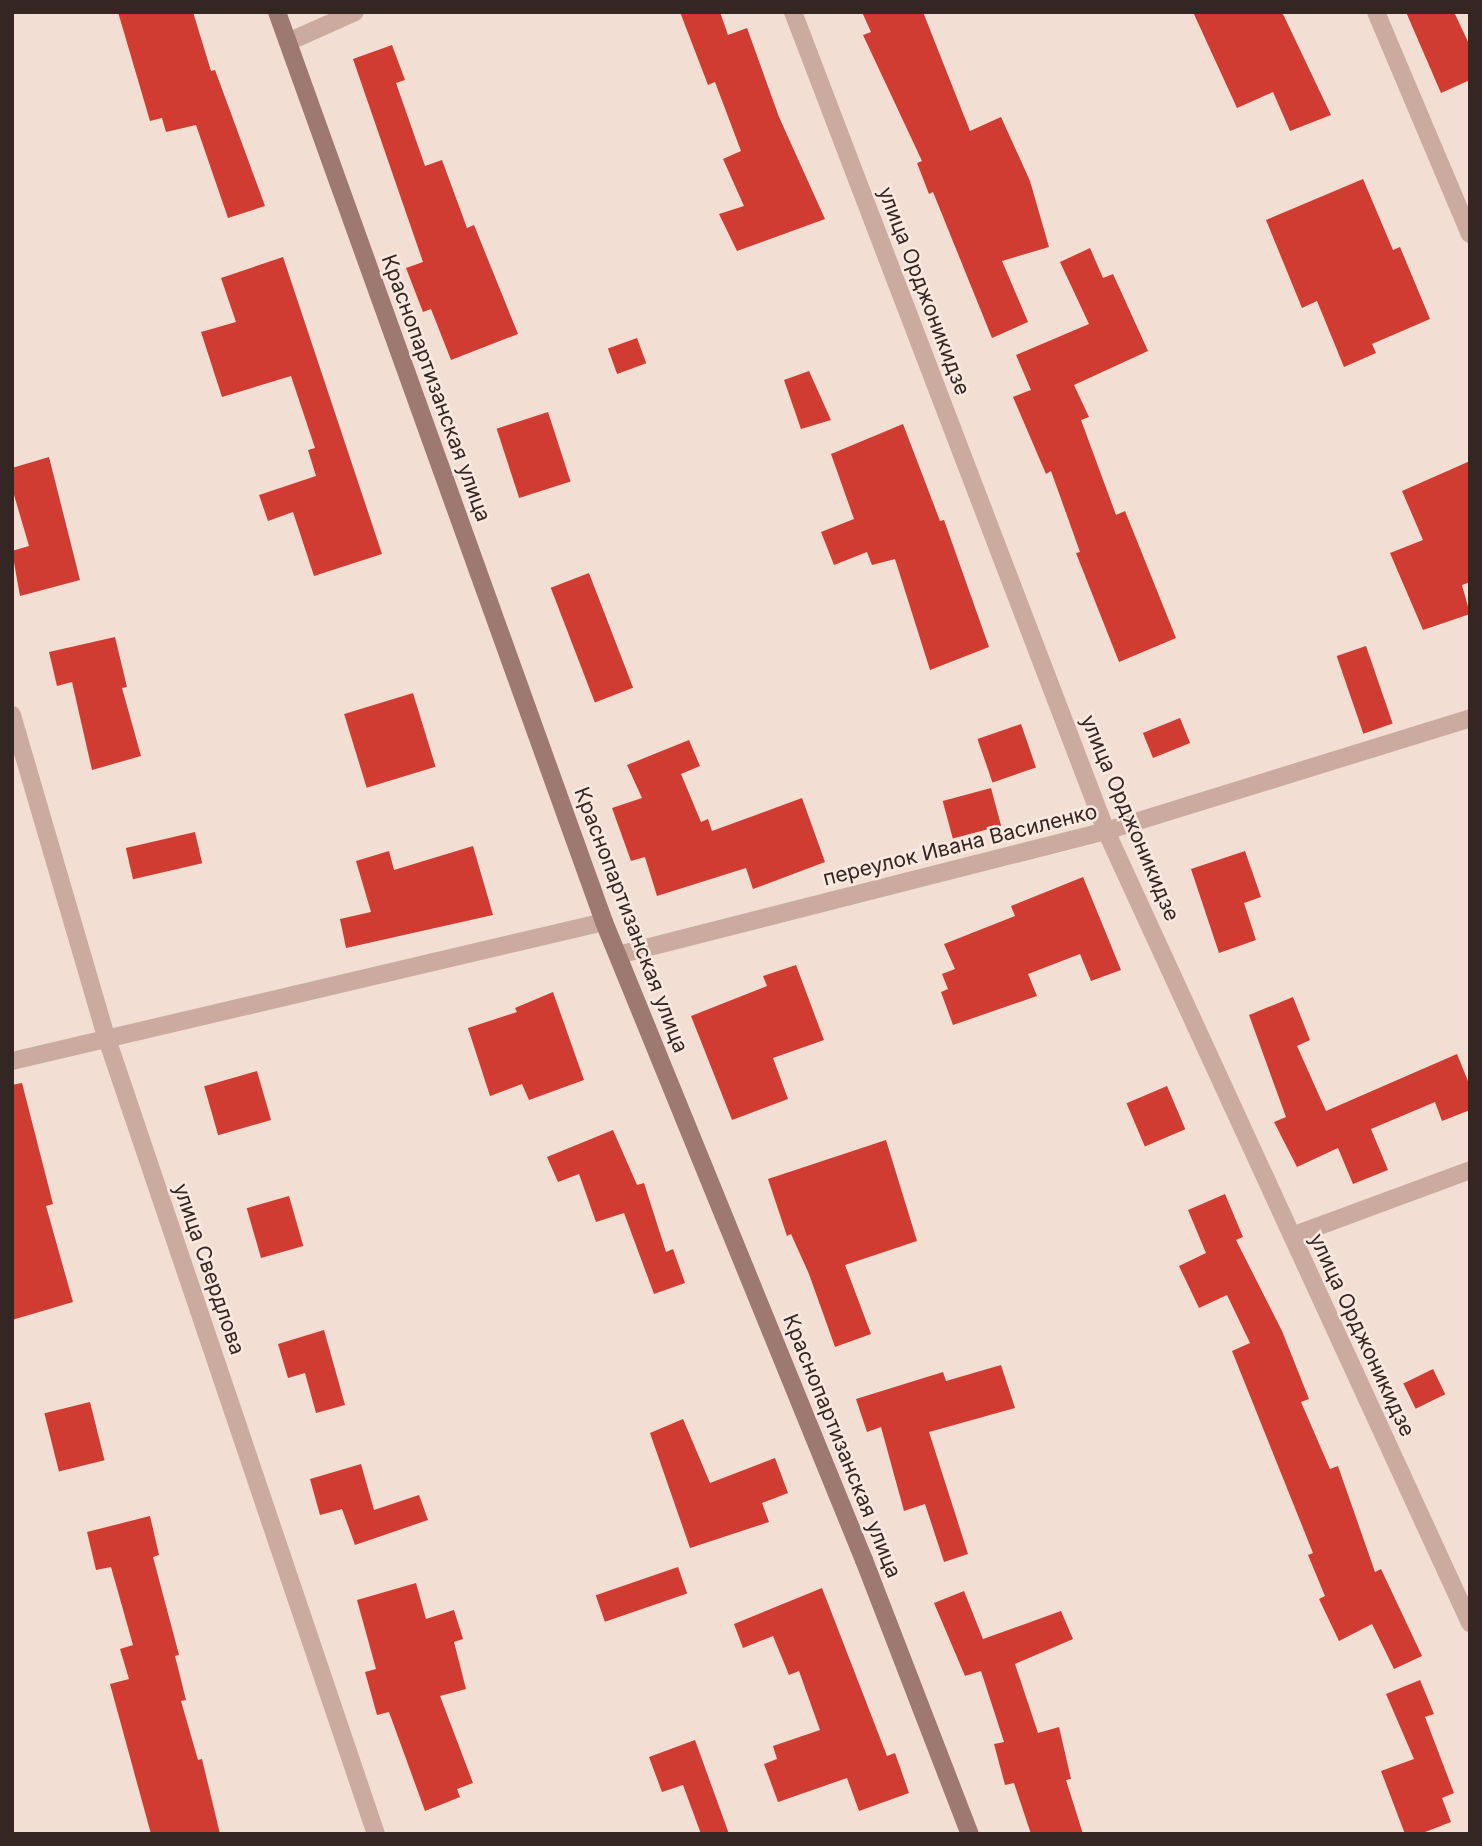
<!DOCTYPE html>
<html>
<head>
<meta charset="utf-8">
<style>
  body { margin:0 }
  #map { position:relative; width:1482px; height:1846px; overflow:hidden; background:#f2ded3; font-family:Inter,sans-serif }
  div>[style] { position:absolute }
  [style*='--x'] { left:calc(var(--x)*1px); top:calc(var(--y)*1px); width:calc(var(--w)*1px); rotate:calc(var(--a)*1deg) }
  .building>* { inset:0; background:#d13c32; transform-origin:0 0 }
  .lane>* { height:18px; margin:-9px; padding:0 9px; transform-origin:9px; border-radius:9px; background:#cbab9f }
  .street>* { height:18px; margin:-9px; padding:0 9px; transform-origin:9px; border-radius:9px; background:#cbab9f }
  .secondary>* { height:18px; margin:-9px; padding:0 9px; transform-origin:9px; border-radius:9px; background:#9e7971 }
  span { translate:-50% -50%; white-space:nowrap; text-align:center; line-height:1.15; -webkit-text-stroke:5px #fae9e0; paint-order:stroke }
  .street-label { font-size:21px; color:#342623 }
  .frame { position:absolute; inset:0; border:14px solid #342623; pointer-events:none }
</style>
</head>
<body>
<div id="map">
  <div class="building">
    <i style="clip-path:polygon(118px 12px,193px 12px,211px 71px,215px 70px,265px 206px,228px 218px,196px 125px,166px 132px,162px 118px,150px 121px)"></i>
    <i style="clip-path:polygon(680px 12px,720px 12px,728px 35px,747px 28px,779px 117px,825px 219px,737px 251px,719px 214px,744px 206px,723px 159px,741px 151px,715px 82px,708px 85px)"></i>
    <i style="clip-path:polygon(862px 12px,923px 12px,970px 131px,1001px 117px,1030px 181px,1049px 247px,1002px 261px,1028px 322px,992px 338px,933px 192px,929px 194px,917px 163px,922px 161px,863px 35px,871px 32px)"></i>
    <i style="clip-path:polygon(1193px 12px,1282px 12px,1331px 115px,1290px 131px,1273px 92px,1237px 108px)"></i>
    <i style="clip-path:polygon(1406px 12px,1454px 12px,1470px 46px,1470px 80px,1441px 93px)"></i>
    <i style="clip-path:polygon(392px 45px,405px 80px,396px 83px,425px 166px,442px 160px,467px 228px,474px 225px,518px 334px,451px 360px,431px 309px,423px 312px,406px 268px,423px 262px,353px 59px)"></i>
    <i style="clip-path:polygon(1363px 179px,1393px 250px,1400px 247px,1430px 319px,1372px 344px,1376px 353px,1344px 367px,1317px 301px,1302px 308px,1266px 220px)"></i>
    <i style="clip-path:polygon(1090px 248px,1103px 278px,1113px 274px,1148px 351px,1074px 385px,1089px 417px,1081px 420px,1116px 515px,1125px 511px,1176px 638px,1119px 662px,1076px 553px,1080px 552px,1051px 471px,1046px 474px,1013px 397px,1031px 390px,1016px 355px,1089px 324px,1060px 262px)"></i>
    <i style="clip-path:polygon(283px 257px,382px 554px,314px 576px,293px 512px,268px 521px,259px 495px,316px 476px,308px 450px,315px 448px,291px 376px,222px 397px,201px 332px,236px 322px,221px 278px)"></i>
    <i style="left:637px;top:338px;width:27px;height:31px;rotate:70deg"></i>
    <i style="clip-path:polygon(809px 371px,831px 420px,801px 429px,784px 380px)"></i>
    <i style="left:548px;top:412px;width:73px;height:54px;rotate:72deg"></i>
    <i style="clip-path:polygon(903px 424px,940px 521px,944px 520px,989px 647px,930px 670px,895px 559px,872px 565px,867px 552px,834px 565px,821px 532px,854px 519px,831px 454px)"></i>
    <i style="clip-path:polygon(49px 457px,80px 580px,20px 596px,12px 551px,29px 546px,12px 488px,12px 468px)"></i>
    <i style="clip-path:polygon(1470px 461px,1470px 582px,1462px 585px,1470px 614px,1423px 630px,1390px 553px,1423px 540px,1402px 491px)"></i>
    <i style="left:589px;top:573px;width:123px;height:41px;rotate:69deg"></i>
    <i style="clip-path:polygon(115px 637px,127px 687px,122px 688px,141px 756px,92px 770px,72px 682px,57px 686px,49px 652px)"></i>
    <i style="left:1366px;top:646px;width:82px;height:31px;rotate:71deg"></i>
    <i style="left:413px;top:693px;width:77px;height:72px;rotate:73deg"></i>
    <i style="left:1180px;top:718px;width:27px;height:40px;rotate:68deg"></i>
    <i style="left:1021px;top:724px;width:46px;height:46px;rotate:71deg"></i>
    <i style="clip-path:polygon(689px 740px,700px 766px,681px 774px,701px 822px,708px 819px,712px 831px,802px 798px,825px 862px,753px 889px,746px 868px,657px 896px,645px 857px,631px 861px,612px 808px,642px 798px,627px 765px)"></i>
    <i style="left:991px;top:788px;width:39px;height:50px;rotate:75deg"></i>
    <i style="left:195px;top:832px;width:32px;height:71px;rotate:77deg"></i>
    <i style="clip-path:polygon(473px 846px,493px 915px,346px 948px,340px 919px,371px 912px,356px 861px,389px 851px,394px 870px)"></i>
    <i style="clip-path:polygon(1245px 851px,1261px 897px,1244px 903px,1256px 940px,1219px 953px,1191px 869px)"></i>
    <i style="clip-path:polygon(1083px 877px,1121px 970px,1091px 981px,1080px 954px,1028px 974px,1037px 996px,953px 1025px,941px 992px,948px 989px,942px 974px,955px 969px,944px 944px,1015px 916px,1011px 906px)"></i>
    <i style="clip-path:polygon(796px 965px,824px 1040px,773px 1058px,788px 1099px,732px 1120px,691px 1016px,767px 986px,763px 976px)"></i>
    <i style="clip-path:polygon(553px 992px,584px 1080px,529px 1100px,522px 1084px,490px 1096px,468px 1028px,517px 1012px,515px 1008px)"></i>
    <i style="clip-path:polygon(1293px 997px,1310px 1040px,1297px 1046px,1326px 1111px,1457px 1054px,1470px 1086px,1470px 1110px,1442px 1121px,1435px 1102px,1371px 1129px,1388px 1170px,1353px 1184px,1338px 1148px,1297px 1167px,1274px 1122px,1286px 1117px,1249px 1015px)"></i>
    <i style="left:257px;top:1071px;width:51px;height:55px;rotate:74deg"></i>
    <i style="clip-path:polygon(22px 1083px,53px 1204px,46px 1206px,73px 1302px,12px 1320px,12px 1085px)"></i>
    <i style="left:1167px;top:1086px;width:47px;height:44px;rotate:67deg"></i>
    <i style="clip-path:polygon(613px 1130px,637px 1185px,644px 1183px,666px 1252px,673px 1249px,685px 1283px,654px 1294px,624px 1213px,596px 1222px,579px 1174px,558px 1182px,547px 1157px)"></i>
    <i style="clip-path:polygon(886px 1140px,917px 1241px,845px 1265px,871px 1334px,835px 1347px,809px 1274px,791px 1234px,787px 1236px,768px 1179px)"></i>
    <i style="clip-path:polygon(1225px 1194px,1243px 1237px,1236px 1240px,1282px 1331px,1309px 1399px,1301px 1402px,1330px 1469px,1338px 1466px,1375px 1572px,1381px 1569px,1422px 1656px,1394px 1669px,1372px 1624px,1339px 1641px,1319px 1599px,1325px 1596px,1308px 1555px,1313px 1553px,1232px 1351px,1250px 1343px,1227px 1295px,1199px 1308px,1179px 1266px,1206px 1253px,1188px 1210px)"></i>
    <i style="left:289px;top:1196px;width:52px;height:44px;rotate:74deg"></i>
    <i style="clip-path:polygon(324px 1330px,345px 1405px,316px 1413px,305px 1373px,288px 1378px,278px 1344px)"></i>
    <i style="clip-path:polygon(1001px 1365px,1015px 1408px,929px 1432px,968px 1554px,944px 1562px,925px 1504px,904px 1511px,881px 1427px,867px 1432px,856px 1399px,943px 1372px,946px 1381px)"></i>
    <i style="left:1433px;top:1369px;width:28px;height:33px;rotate:64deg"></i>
    <i style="left:90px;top:1402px;width:60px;height:47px;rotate:76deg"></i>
    <i style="clip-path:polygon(683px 1419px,710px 1483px,775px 1458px,788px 1493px,762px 1503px,769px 1522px,690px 1548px,650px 1433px)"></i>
    <i style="clip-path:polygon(361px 1464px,374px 1510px,419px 1495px,428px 1520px,355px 1545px,342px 1509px,320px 1515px,310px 1479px)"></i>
    <i style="clip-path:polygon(150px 1516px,159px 1555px,153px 1557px,179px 1655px,175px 1656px,186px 1700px,181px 1701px,198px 1760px,202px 1759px,220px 1834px,151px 1834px,110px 1684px,129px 1679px,120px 1649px,133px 1645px,111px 1567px,96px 1570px,87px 1532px)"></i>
    <i style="left:678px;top:1567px;width:28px;height:87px;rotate:71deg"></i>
    <i style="clip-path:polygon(416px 1583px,426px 1619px,454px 1610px,463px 1639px,454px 1642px,466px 1689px,440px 1696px,473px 1783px,457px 1789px,460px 1797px,425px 1811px,389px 1712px,377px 1715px,365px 1672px,376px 1669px,357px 1600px)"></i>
    <i style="clip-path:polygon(822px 1588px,887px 1756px,895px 1753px,909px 1793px,859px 1811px,847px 1778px,778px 1802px,764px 1764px,777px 1759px,773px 1746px,820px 1730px,799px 1671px,789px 1675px,773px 1636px,743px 1648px,734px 1624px)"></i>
    <i style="clip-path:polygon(964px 1591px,983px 1639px,1061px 1611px,1073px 1639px,1015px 1664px,1038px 1733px,1059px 1727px,1071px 1779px,1066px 1780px,1083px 1834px,1031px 1834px,1014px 1783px,1005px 1785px,994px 1744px,1004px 1742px,981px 1671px,965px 1676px,934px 1603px)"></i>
    <i style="clip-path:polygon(1420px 1680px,1434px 1714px,1425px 1717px,1454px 1793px,1442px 1798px,1451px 1822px,1420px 1834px,1405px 1834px,1381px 1771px,1414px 1759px,1386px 1694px)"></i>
    <i style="clip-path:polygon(695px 1740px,729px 1834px,701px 1834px,683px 1785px,662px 1792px,649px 1757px)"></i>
  </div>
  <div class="lane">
    <i style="--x:288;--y:42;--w:73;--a:-24.1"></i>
  </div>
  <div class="street">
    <i style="--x:793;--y:12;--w:877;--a:69.08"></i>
    <i style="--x:1106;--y:831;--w:872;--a:65.32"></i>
    <i style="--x:1376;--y:12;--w:241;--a:67.1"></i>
    <i style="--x:12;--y:715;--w:338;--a:73.7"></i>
    <i style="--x:107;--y:1039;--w:839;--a:71.31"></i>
    <i style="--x:618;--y:955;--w:504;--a:-14.26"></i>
    <i style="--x:1106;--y:831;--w:381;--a:-17.2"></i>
    <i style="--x:12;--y:1061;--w:608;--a:-13.21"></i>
    <i style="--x:1292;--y:1236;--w:190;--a:-20.3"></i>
  </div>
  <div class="secondary">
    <i style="--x:277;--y:12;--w:967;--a:70.23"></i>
    <i style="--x:604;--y:922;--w:689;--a:67.83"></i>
    <i style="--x:864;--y:1560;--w:294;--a:68.9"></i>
  </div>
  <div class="street-label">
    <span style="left:924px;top:291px;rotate:69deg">улица Орджоникидзе</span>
    <span style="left:436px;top:388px;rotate:70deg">Краснопартизанская улица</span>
    <span style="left:1130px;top:818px;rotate:67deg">улица Орджоникидзе</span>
    <span style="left:960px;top:845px;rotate:-14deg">переулок Ивана Василенко</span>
    <span style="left:631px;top:920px;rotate:69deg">Краснопартизанская улица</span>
    <span style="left:209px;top:1269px;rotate:71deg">улица Свердлова</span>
    <span style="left:1362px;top:1335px;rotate:65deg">улица Орджоникидзе</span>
    <span style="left:842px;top:1446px;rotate:68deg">Краснопартизанская улица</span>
  </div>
  <div class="frame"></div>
</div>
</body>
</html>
